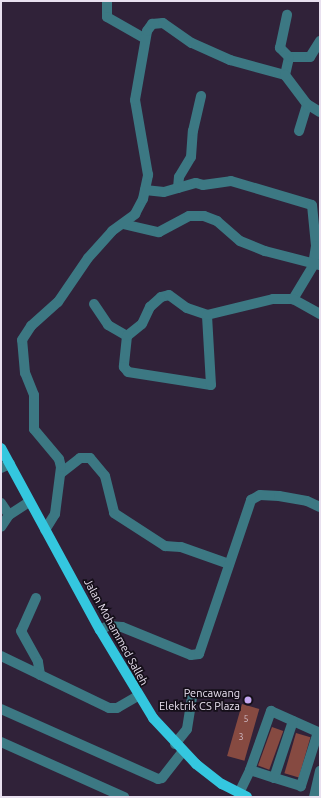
<!DOCTYPE html>
<html>
<head>
<meta charset="utf-8">
<style>
  body { margin:0 }
  #map { position:relative; width:321px; height:798px; overflow:hidden; background:#302239; font-family:Ubuntu,sans-serif }
  div>[style] { position:absolute }
  [style*='--x'] { left:calc(var(--x)*1px); top:calc(var(--y)*1px); width:calc(var(--w)*1px); rotate:calc(var(--a)*1deg) }
  .building>* { inset:0; background:#864a41; transform-origin:0 0 }
  .minor>* { height:10px; margin:-5px; padding:0 5px; transform-origin:5px; border-radius:5px; background:#3c7883 }
  .major>* { height:10px; margin:-5px; padding:0 5px; transform-origin:5px; border-radius:5px; background:#34c7df }
  .dots>* { width:11px; height:11px; translate:-50% -50%; box-sizing:border-box; border:2px solid #150f19; border-radius:50% }
  span { translate:-50% -50%; white-space:nowrap; text-align:center; line-height:1.15; -webkit-text-stroke:3.5px #150f19; paint-order:stroke }
  .number-label { font-size:9px; color:#d0bac4 }
  .number-label span { -webkit-text-stroke-width:0 }
  .street-label { font-size:11px; color:#e8e0ef }
  .poi-label { font-size:11px; color:#e8e0ef }
  .right { translate:-100% -50%; text-align:right }
  .frame { position:absolute; inset:0; border:2px solid #e8e0ef; pointer-events:none }
</style>
</head>
<body>
<div id="map">
  <div class="building">
    <i style="left:242px;top:704px;width:18px;height:54px;rotate:16deg"></i>
    <i style="left:272px;top:727px;width:12px;height:41px;rotate:20deg"></i>
    <i style="left:296px;top:733px;width:15px;height:42px;rotate:16deg"></i>
  </div>
  <div class="minor">
    <i style="--x:107;--y:1;--w:16;--a:90"></i>
    <i style="--x:107;--y:17;--w:43;--a:29.6"></i>
    <i style="--x:289;--y:57;--w:21;--a:0"></i>
    <i style="--x:310;--y:57;--w:19;--a:-58"></i>
    <i style="--x:285;--y:75;--w:18;--a:-77"></i>
    <i style="--x:289;--y:57;--w:13;--a:-135"></i>
    <i style="--x:280;--y:48;--w:34;--a:-78"></i>
    <i style="--x:299;--y:131;--w:28;--a:-73"></i>
    <i style="--x:178;--y:188;--w:11;--a:-85"></i>
    <i style="--x:179;--y:177;--w:23;--a:-59"></i>
    <i style="--x:191;--y:157;--w:26;--a:-86"></i>
    <i style="--x:193;--y:131;--w:36;--a:-77"></i>
    <i style="--x:145;--y:190;--w:19;--a:6"></i>
    <i style="--x:164;--y:192;--w:33;--a:-16"></i>
    <i style="--x:196;--y:183;--w:7;--a:16"></i>
    <i style="--x:203;--y:185;--w:28;--a:-8"></i>
    <i style="--x:231;--y:181;--w:84;--a:16.5"></i>
    <i style="--x:312;--y:205;--w:41;--a:84.4"></i>
    <i style="--x:316;--y:246;--w:20;--a:99"></i>
    <i style="--x:313;--y:266;--w:39;--a:121"></i>
    <i style="--x:123;--y:224;--w:37;--a:13"></i>
    <i style="--x:159;--y:232;--w:34;--a:-28"></i>
    <i style="--x:189;--y:216;--w:15;--a:0"></i>
    <i style="--x:204;--y:216;--w:14;--a:21"></i>
    <i style="--x:217;--y:221;--w:30;--a:41"></i>
    <i style="--x:240;--y:241;--w:27;--a:22"></i>
    <i style="--x:265;--y:251;--w:56;--a:14.5"></i>
    <i style="--x:94;--y:304;--w:25;--a:56"></i>
    <i style="--x:108;--y:325;--w:22;--a:30"></i>
    <i style="--x:127;--y:336;--w:31;--a:96"></i>
    <i style="--x:124;--y:367;--w:6;--a:51"></i>
    <i style="--x:128;--y:372;--w:84;--a:8.9"></i>
    <i style="--x:211;--y:385;--w:70;--a:-93.3"></i>
    <i style="--x:127;--y:336;--w:19;--a:-39"></i>
    <i style="--x:142;--y:324;--w:19;--a:-65"></i>
    <i style="--x:150;--y:307;--w:15;--a:-42"></i>
    <i style="--x:161;--y:297;--w:8;--a:-14"></i>
    <i style="--x:169;--y:295;--w:22;--a:36"></i>
    <i style="--x:187;--y:308;--w:21;--a:19"></i>
    <i style="--x:207;--y:315;--w:68;--a:-13.6"></i>
    <i style="--x:273;--y:299;--w:20;--a:0"></i>
    <i style="--x:293;--y:299;--w:31;--a:29"></i>
    <i style="--x:1;--y:468;--w:10;--a:-24"></i>
    <i style="--x:61;--y:473;--w:24;--a:-38"></i>
    <i style="--x:80;--y:458;--w:10;--a:0"></i>
    <i style="--x:90;--y:458;--w:23;--a:50"></i>
    <i style="--x:105;--y:476;--w:38;--a:76"></i>
    <i style="--x:114;--y:513;--w:61;--a:32.9"></i>
    <i style="--x:165;--y:546;--w:16;--a:4"></i>
    <i style="--x:181;--y:547;--w:51;--a:19.5"></i>
    <i style="--x:1;--y:503;--w:14;--a:56"></i>
    <i style="--x:9;--y:515;--w:14;--a:124"></i>
    <i style="--x:9;--y:515;--w:24;--a:-33"></i>
    <i style="--x:45;--y:530;--w:19;--a:-58"></i>
    <i style="--x:55;--y:514;--w:47;--a:-82.7"></i>
    <i style="--x:61;--y:467;--w:8;--a:-104"></i>
    <i style="--x:59;--y:459;--w:39;--a:-130"></i>
    <i style="--x:34;--y:429;--w:34;--a:-90"></i>
    <i style="--x:34;--y:395;--w:24;--a:-112"></i>
    <i style="--x:25;--y:373;--w:33;--a:-95"></i>
    <i style="--x:22;--y:340;--w:17;--a:-57"></i>
    <i style="--x:31;--y:326;--w:36;--a:-42"></i>
    <i style="--x:58;--y:302;--w:53;--a:-55.7"></i>
    <i style="--x:88;--y:258;--w:36;--a:-48"></i>
    <i style="--x:112;--y:231;--w:29;--a:-36"></i>
    <i style="--x:135;--y:214;--w:17;--a:-62"></i>
    <i style="--x:143;--y:199;--w:25;--a:-78"></i>
    <i style="--x:148;--y:175;--w:76;--a:-99.8"></i>
    <i style="--x:135;--y:100;--w:70;--a:-80.1"></i>
    <i style="--x:147;--y:31;--w:9;--a:-54"></i>
    <i style="--x:152;--y:24;--w:11;--a:-5"></i>
    <i style="--x:163;--y:23;--w:35;--a:35"></i>
    <i style="--x:192;--y:43;--w:42;--a:24.1"></i>
    <i style="--x:230;--y:60;--w:57;--a:15.3"></i>
    <i style="--x:285;--y:75;--w:36;--a:53"></i>
    <i style="--x:307;--y:104;--w:15;--a:32"></i>
    <i style="--x:36;--y:598;--w:36;--a:114"></i>
    <i style="--x:21;--y:631;--w:35;--a:61"></i>
    <i style="--x:38;--y:662;--w:13;--a:81"></i>
    <i style="--x:100;--y:630;--w:9;--a:-27"></i>
    <i style="--x:108;--y:626;--w:14;--a:4"></i>
    <i style="--x:122;--y:627;--w:74;--a:22.1"></i>
    <i style="--x:191;--y:655;--w:8;--a:-7"></i>
    <i style="--x:199;--y:654;--w:163;--a:-71.3"></i>
    <i style="--x:251;--y:500;--w:10;--a:-29"></i>
    <i style="--x:260;--y:495;--w:19;--a:3"></i>
    <i style="--x:279;--y:496;--w:28;--a:10"></i>
    <i style="--x:307;--y:501;--w:14;--a:25"></i>
    <i style="--x:1;--y:656;--w:120;--a:25.7"></i>
    <i style="--x:109;--y:708;--w:8;--a:0"></i>
    <i style="--x:117;--y:708;--w:24;--a:-30"></i>
    <i style="--x:1;--y:709;--w:172;--a:24"></i>
    <i style="--x:158;--y:779;--w:4;--a:-14"></i>
    <i style="--x:162;--y:778;--w:33;--a:-52"></i>
    <i style="--x:1;--y:742;--w:135;--a:24.1"></i>
    <i style="--x:175;--y:744;--w:19;--a:-51"></i>
    <i style="--x:187;--y:729;--w:31;--a:-81"></i>
    <i style="--x:250;--y:770;--w:63;--a:-70.4"></i>
    <i style="--x:271;--y:711;--w:51;--a:24.1"></i>
    <i style="--x:318;--y:732;--w:57;--a:107.5"></i>
    <i style="--x:301;--y:786;--w:28;--a:-163"></i>
    <i style="--x:239;--y:793;--w:25;--a:-64"></i>
    <i style="--x:250;--y:770;--w:25;--a:18"></i>
    <i style="--x:274;--y:778;--w:60;--a:-71.6"></i>
    <i style="--x:314;--y:797;--w:27;--a:-77"></i>
  </div>
  <div class="major">
    <i style="--x:1;--y:448;--w:207;--a:61.5"></i>
    <i style="--x:100;--y:630;--w:103;--a:58.9"></i>
    <i style="--x:153;--y:718;--w:63;--a:46.9"></i>
    <i style="--x:196;--y:764;--w:33;--a:38"></i>
    <i style="--x:222;--y:784;--w:28;--a:27"></i>
  </div>
  <div class="dots">
    <i style="left:248px;top:700px;background:#c4a7f1"></i>
  </div>
  <div class="number-label">
    <span style="left:246px;top:719px">5</span>
    <span style="left:241px;top:737px">3</span>
  </div>
  <div class="street-label">
    <span style="left:116px;top:632px;rotate:61deg">Jalan Mohammed Salleh</span>
  </div>
  <div class="poi-label">
    <span class="right" style="left:240px;top:700px">Pencawang<br>Elektrik CS Plaza</span>
  </div>
  <div class="frame"></div>
</div>
</body>
</html>
